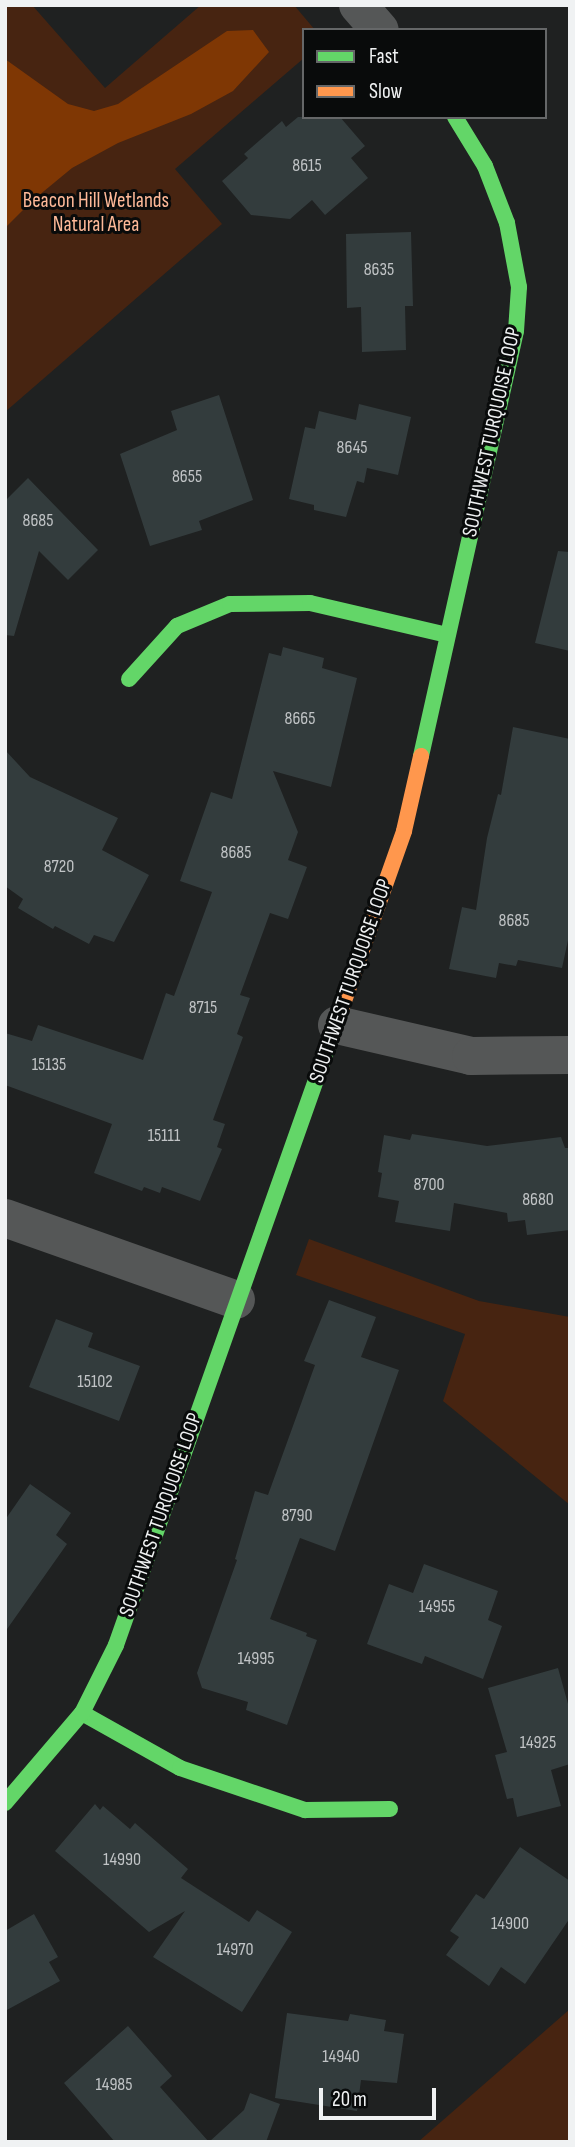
<!DOCTYPE html>
<html>
<head>
<meta charset="utf-8">
<style>
  body { margin:0 }
  #map { position:relative; width:575px; height:2147px; overflow:hidden; background:#1f2121; font-family:"Sofia Sans Condensed",sans-serif }
  div>[style] { position:absolute }
  [style*='--x'] { left:calc(var(--x)*1px); top:calc(var(--y)*1px); width:calc(var(--w)*1px); rotate:calc(var(--a)*1deg) }
  .green>* { inset:0; background:#472411 }
  .water>* { inset:0; background:#7f3704 }
  .building>* { inset:0; background:#333c3d }
  .street>* { height:38px; margin:-19px; padding:0 19px; transform-origin:19px; border-radius:19px; background:#555757 }
  .fast>* { height:16px; margin:-8px; padding:0 8px; transform-origin:8px; border-radius:8px; background:#63d668 }
  .slow>* { height:16px; margin:-8px; padding:0 8px; transform-origin:8px; border-radius:8px; background:#ff974d }
  span { translate:-50% -50%; white-space:nowrap; text-align:center; line-height:1.15; -webkit-text-stroke:6px #090b0b; paint-order:stroke }
  .number-label { font-size:18px; color:#c1c4c6 }
  .number-label span { -webkit-text-stroke-width:0 }
  .park-label { font-size:21px; color:#feb998 }
  .street-label { font-size:21px; color:#f0f2f3 }
  .frame { position:absolute; inset:0; border:7px solid #f0f2f3; pointer-events:none }
  .legend { position:absolute; left:302px; top:28px; width:245px; height:91px; box-sizing:border-box; background:#090b0b; border:2px solid #656768; margin:0; padding:9px 12px; list-style:none; font-size:21px; color:#f0f2f3 }
  .legend li { display:flex; align-items:center; gap:14px; height:35px }
  .legend b { width:35px; border:2px solid #656768 }
  .scale { position:absolute; left:319px; top:2088px; width:117px; height:32px; box-sizing:border-box; border:4px solid #f0f2f3; border-top:0; padding-left:9px; font-size:21px; line-height:24px; white-space:nowrap; color:#f0f2f3; -webkit-text-stroke:5px #090b0b; paint-order:stroke }
</style>
</head>
<body>
<div id="map">
  <div class="green">
    <i style="clip-path:polygon(5px 5px,32px 5px,105px 88px,201px 5px,294px 5px,315px 30px,304px 30px,304px 58px,175px 169px,222px 224px,5px 412px)"></i>
    <i style="clip-path:polygon(309px 1239px,479px 1301px,570px 1317px,570px 1505px,443px 1401px,465px 1334px,296px 1275px)"></i>
    <i style="clip-path:polygon(570px 2009px,570px 2142px,418px 2142px)"></i>
  </div>
  <div class="water">
    <i style="clip-path:polygon(253px 30px,269px 52px,233px 91px,191px 114px,118px 143px,72px 168px,32px 201px,5px 228px,5px 59px,68px 104px,94px 111px,118px 104px,227px 31px)"></i>
  </div>
  <div class="building">
    <i style="clip-path:polygon(298px 117px,340px 117px,365px 146px,351px 158px,368px 178px,325px 215px,312px 200px,290px 219px,251px 215px,222px 181px,248px 158px,244px 154px,282px 121px,286px 127px)"></i>
    <i style="clip-path:polygon(411px 232px,413px 306px,405px 306px,406px 350px,362px 352px,361px 307px,347px 308px,346px 234px)"></i>
    <i style="clip-path:polygon(219px 395px,253px 500px,199px 521px,202px 530px,150px 546px,120px 454px,177px 430px,171px 411px)"></i>
    <i style="clip-path:polygon(359px 404px,411px 417px,398px 475px,367px 468px,364px 483px,357px 481px,346px 517px,314px 510px,314px 505px,289px 499px,305px 427px,315px 429px,319px 411px,356px 420px)"></i>
    <i style="clip-path:polygon(28px 478px,98px 550px,68px 580px,39px 551px,14px 636px,5px 635px,5px 501px)"></i>
    <i style="clip-path:polygon(558px 551px,570px 552px,570px 651px,535px 643px)"></i>
    <i style="clip-path:polygon(283px 647px,324px 658px,322px 668px,357px 678px,331px 787px,273px 771px,298px 832px,288px 860px,307px 867px,288px 919px,270px 913px,240px 995px,250px 998px,237px 1034px,243px 1037px,213px 1120px,225px 1124px,217px 1147px,222px 1149px,200px 1201px,162px 1187px,160px 1193px,144px 1187px,142px 1191px,94px 1173px,112px 1124px,5px 1085px,5px 1033px,32px 1041px,38px 1025px,143px 1060px,166px 993px,174px 996px,212px 892px,180px 881px,211px 792px,232px 799px,269px 653px,281px 656px)"></i>
    <i style="clip-path:polygon(513px 727px,570px 739px,570px 931px,562px 968px,518px 960px,516px 966px,499px 963px,496px 978px,449px 969px,462px 907px,476px 910px,487px 838px,498px 794px,501px 795px)"></i>
    <i style="clip-path:polygon(5px 750px,30px 777px,118px 818px,102px 850px,149px 875px,114px 942px,94px 935px,89px 944px,55px 926px,53px 929px,18px 908px,23px 899px,5px 886px)"></i>
    <i style="clip-path:polygon(412px 1134px,487px 1146px,561px 1137px,565px 1148px,570px 1148px,570px 1230px,527px 1235px,525px 1220px,508px 1222px,507px 1213px,454px 1203px,450px 1231px,395px 1222px,399px 1201px,378px 1197px,382px 1173px,378px 1172px,384px 1135px,410px 1140px)"></i>
    <i style="clip-path:polygon(329px 1300px,376px 1317px,361px 1357px,399px 1370px,335px 1551px,300px 1538px,270px 1619px,307px 1633px,306px 1636px,317px 1640px,287px 1725px,246px 1710px,248px 1702px,202px 1688px,197px 1673px,237px 1560px,235px 1559px,255px 1491px,268px 1495px,315px 1365px,304px 1361px)"></i>
    <i style="clip-path:polygon(56px 1319px,93px 1333px,88px 1347px,140px 1366px,119px 1421px,29px 1387px)"></i>
    <i style="clip-path:polygon(30px 1484px,71px 1513px,56px 1535px,67px 1544px,5px 1632px,5px 1520px)"></i>
    <i style="clip-path:polygon(424px 1564px,498px 1591px,488px 1620px,502px 1626px,483px 1679px,425px 1656px,422px 1664px,367px 1644px,389px 1584px,413px 1593px)"></i>
    <i style="clip-path:polygon(558px 1668px,570px 1711px,570px 1764px,551px 1770px,561px 1806px,517px 1817px,513px 1798px,507px 1799px,495px 1755px,507px 1752px,488px 1688px)"></i>
    <i style="clip-path:polygon(95px 1804px,100px 1810px,103px 1806px,130px 1829px,135px 1823px,188px 1869px,181px 1878px,249px 1922px,257px 1910px,292px 1932px,242px 2012px,153px 1957px,185px 1911px,149px 1932px,55px 1851px)"></i>
    <i style="clip-path:polygon(520px 1847px,570px 1881px,570px 1918px,525px 1984px,501px 1967px,489px 1986px,446px 1955px,459px 1937px,450px 1931px,476px 1894px,484px 1899px)"></i>
    <i style="clip-path:polygon(34px 1914px,58px 1957px,49px 1962px,60px 1981px,5px 2011px,5px 1931px)"></i>
    <i style="clip-path:polygon(287px 2013px,348px 2021px,350px 2014px,386px 2020px,384px 2031px,404px 2034px,397px 2083px,361px 2080px,357px 2111px,275px 2098px)"></i>
    <i style="clip-path:polygon(128px 2026px,172px 2076px,160px 2087px,209px 2142px,115px 2142px,64px 2083px)"></i>
    <i style="clip-path:polygon(250px 2093px,280px 2104px,266px 2142px,209px 2142px,244px 2110px)"></i>
  </div>
  <div class="street">
    <i style="--x:358;--y:5;--w:33;--a:49"></i>
    <i style="--x:337;--y:1025;--w:138;--a:13"></i>
    <i style="--x:471;--y:1056;--w:99;--a:-0.6"></i>
    <i style="--x:5;--y:1218;--w:245;--a:19.5"></i>
  </div>
  <div class="fast">
    <i style="--x:129;--y:679;--w:72;--a:-47.8"></i>
    <i style="--x:177;--y:626;--w:57;--a:-22.5"></i>
    <i style="--x:230;--y:604;--w:80;--a:-0.7"></i>
    <i style="--x:310;--y:603;--w:141;--a:13.1"></i>
    <i style="--x:421;--y:756;--w:435;--a:-77.4"></i>
    <i style="--x:516;--y:331;--w:44;--a:-86.1"></i>
    <i style="--x:519;--y:287;--w:65;--a:-100.6"></i>
    <i style="--x:507;--y:223;--w:61;--a:-111.1"></i>
    <i style="--x:485;--y:166;--w:57;--a:-121.5"></i>
    <i style="--x:82;--y:1713;--w:112;--a:29.3"></i>
    <i style="--x:180;--y:1768;--w:132;--a:18.6"></i>
    <i style="--x:305;--y:1810;--w:85;--a:-0.7"></i>
    <i style="--x:5;--y:1803;--w:118;--a:-49.5"></i>
    <i style="--x:82;--y:1713;--w:76;--a:-63.4"></i>
    <i style="--x:116;--y:1645;--w:668;--a:-70.51"></i>
  </div>
  <div class="slow">
    <i style="--x:339;--y:1015;--w:195;--a:-70.5"></i>
    <i style="--x:404;--y:831;--w:77;--a:-77.2"></i>
  </div>
  <div class="number-label">
    <span style="left:307px;top:166px">8615</span>
    <span style="left:379px;top:270px">8635</span>
    <span style="left:352px;top:448px">8645</span>
    <span style="left:187px;top:477px">8655</span>
    <span style="left:38px;top:521px">8685</span>
    <span style="left:300px;top:719px">8665</span>
    <span style="left:236px;top:853px">8685</span>
    <span style="left:59px;top:867px">8720</span>
    <span style="left:514px;top:921px">8685</span>
    <span style="left:203px;top:1008px">8715</span>
    <span style="left:49px;top:1065px">15135</span>
    <span style="left:164px;top:1136px">15111</span>
    <span style="left:429px;top:1185px">8700</span>
    <span style="left:538px;top:1200px">8680</span>
    <span style="left:95px;top:1382px">15102</span>
    <span style="left:297px;top:1516px">8790</span>
    <span style="left:437px;top:1607px">14955</span>
    <span style="left:256px;top:1659px">14995</span>
    <span style="left:538px;top:1743px">14925</span>
    <span style="left:122px;top:1860px">14990</span>
    <span style="left:510px;top:1924px">14900</span>
    <span style="left:235px;top:1950px">14970</span>
    <span style="left:341px;top:2057px">14940</span>
    <span style="left:114px;top:2085px">14985</span>
  </div>
  <div class="park-label">
    <span style="left:96px;top:213px">Beacon Hill Wetlands<br>Natural Area</span>
  </div>
  <div class="street-label">
    <span style="left:492px;top:432px;rotate:-78deg">SOUTHWEST TURQUOISE LOOP</span>
    <span style="left:351px;top:981px;rotate:-71deg">SOUTHWEST TURQUOISE LOOP</span>
    <span style="left:161px;top:1515px;rotate:-71deg">SOUTHWEST TURQUOISE LOOP</span>
  </div>
  <div class="frame"></div>
  <ul class="legend">
  <li><b style="height:9px;background:#63d668"></b>Fast</li>
  <li><b style="height:9px;background:#ff974d"></b>Slow</li>
  </ul>
  <div class="scale">20 m</div>
</div>
</body>
</html>
